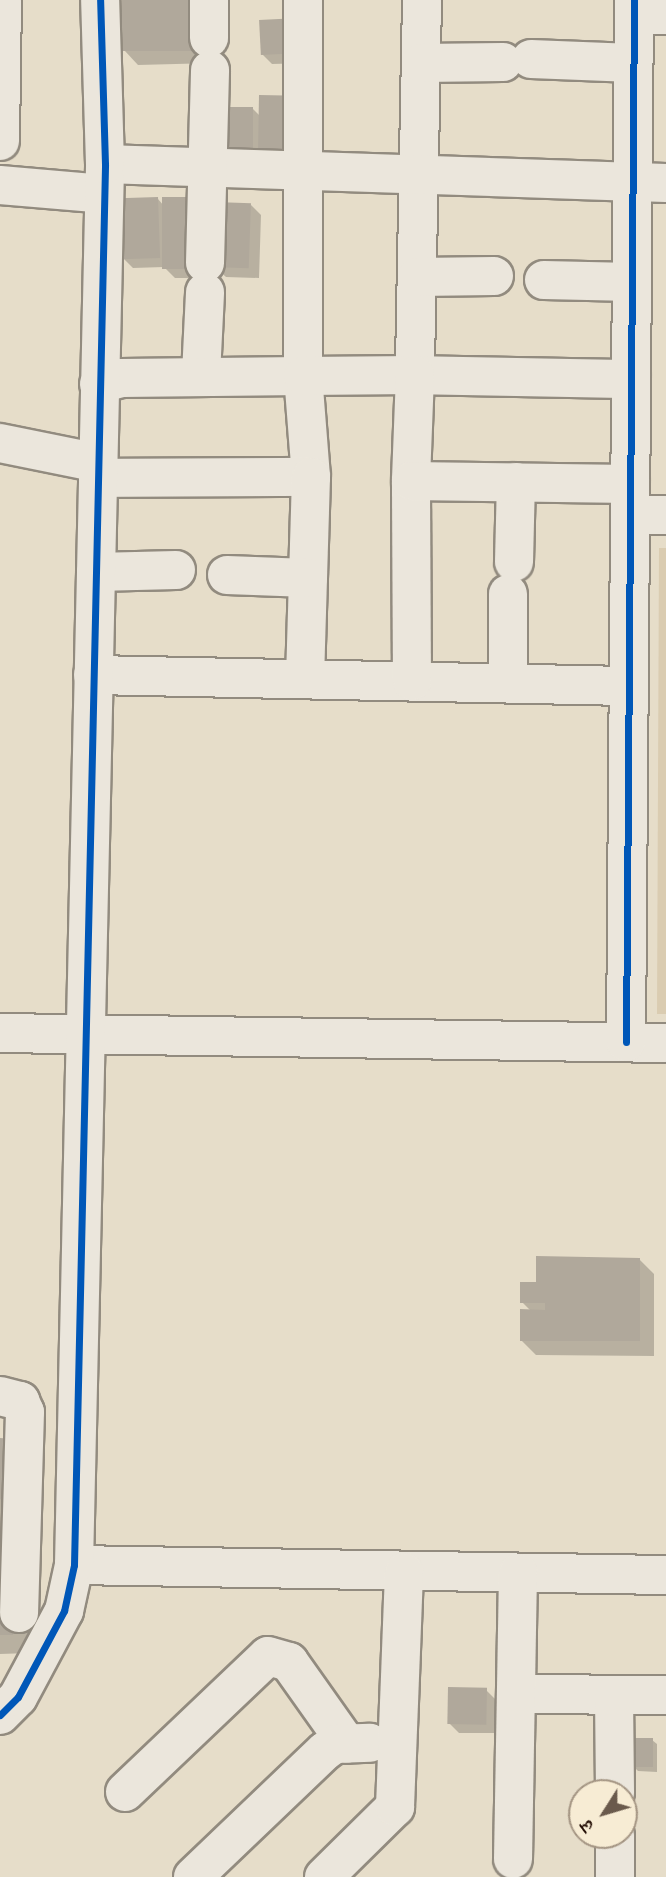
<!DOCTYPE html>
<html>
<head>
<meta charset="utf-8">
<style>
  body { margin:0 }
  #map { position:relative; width:666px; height:1877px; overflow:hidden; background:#e6ddc9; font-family:"IM FELL DW Pica","Noto Serif Devanagari",serif }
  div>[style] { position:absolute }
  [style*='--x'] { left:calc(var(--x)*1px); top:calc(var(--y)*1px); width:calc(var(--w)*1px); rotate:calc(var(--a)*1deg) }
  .green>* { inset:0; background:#daccb1 }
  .shadow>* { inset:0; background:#0003 }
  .building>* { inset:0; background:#b0a89b; transform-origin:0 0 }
  .roads { filter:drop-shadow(2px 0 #928b7f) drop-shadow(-2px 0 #928b7f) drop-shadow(0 2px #928b7f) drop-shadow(0 -2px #928b7f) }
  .minor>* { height:38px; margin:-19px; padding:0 19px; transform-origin:19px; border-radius:19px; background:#ebe6dc }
  .cycleway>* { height:7px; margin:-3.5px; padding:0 3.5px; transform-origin:3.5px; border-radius:3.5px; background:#0057b8 }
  span { translate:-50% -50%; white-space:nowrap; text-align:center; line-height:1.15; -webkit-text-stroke:6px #f7ecd4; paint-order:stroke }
  .north { position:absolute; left:568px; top:1779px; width:70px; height:70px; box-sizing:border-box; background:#f7ecd4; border:2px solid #a49583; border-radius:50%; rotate:233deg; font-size:19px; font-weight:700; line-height:28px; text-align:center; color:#281309 }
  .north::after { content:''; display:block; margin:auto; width:24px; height:32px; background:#6a5a4c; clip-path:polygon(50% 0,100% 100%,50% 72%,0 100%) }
</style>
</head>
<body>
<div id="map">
  <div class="green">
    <i style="clip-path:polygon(659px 548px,666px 548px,666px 1014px,657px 1014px)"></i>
  </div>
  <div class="shadow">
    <i style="clip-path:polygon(122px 0,214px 63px,138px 65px,124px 50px)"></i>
    <i style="clip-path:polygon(261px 21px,310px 63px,272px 64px,262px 54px)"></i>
    <i style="clip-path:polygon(253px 109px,260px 116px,305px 167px,229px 166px)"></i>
    <i style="clip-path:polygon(158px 199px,164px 206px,207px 278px,175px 278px,164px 267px,133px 268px,123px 258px)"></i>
    <i style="clip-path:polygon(251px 205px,261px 215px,259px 278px,226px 277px,215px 267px)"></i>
    <i style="clip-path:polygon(639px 1259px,654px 1274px,654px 1356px,536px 1355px,521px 1340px,531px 1311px,522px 1302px,538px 1284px)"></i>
    <i style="clip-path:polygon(0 1440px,31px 1598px,30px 1653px,0 1654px)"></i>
    <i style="clip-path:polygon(486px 1690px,496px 1700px,496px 1733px,459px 1733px,449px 1723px)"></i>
    <i style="clip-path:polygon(652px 1740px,657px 1744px,657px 1772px,638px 1771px,633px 1766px)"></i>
  </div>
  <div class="building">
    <i style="left:121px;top:0;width:78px;height:51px"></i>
    <i style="left:299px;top:18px;width:35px;height:40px;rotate:87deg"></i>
    <i style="left:259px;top:95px;width:39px;height:62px;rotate:1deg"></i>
    <i style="left:218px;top:107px;width:35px;height:49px"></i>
    <i style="left:158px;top:197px;width:61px;height:39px;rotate:88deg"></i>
    <i style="left:162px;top:197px;width:35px;height:72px"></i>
    <i style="left:215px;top:202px;width:36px;height:65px;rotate:2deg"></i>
    <i style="clip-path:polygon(536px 1256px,640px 1258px,640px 1341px,520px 1341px,520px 1309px,545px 1310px,545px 1303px,520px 1303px,520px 1282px,536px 1282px)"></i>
    <i style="left:0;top:1438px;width:14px;height:61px;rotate:4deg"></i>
    <i style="left:0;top:1577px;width:13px;height:58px"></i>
    <i style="left:448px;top:1687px;width:39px;height:37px;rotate:1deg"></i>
    <i style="left:632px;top:1738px;width:21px;height:29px"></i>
  </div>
  <div class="roads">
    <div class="minor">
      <i style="--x:209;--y:0;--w:38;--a:90"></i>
      <i style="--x:422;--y:0;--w:375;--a:91.1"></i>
      <i style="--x:415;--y:375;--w:216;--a:1.1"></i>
      <i style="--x:634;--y:15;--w:32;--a:0"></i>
      <i style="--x:531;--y:59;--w:102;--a:2.2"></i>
      <i style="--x:421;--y:63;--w:82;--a:-0.7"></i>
      <i style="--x:0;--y:141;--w:141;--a:-89.2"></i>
      <i style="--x:105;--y:164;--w:561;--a:1.94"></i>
      <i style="--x:0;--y:185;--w:104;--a:4.9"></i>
      <i style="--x:205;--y:263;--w:193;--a:-88.5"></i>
      <i style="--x:417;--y:277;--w:77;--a:-0.7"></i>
      <i style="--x:544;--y:280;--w:88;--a:1.3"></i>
      <i style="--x:201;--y:375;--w:83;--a:-87.2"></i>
      <i style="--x:99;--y:384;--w:23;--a:-15"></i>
      <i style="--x:121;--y:378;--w:182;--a:-0.6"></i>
      <i style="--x:303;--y:376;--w:376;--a:-90"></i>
      <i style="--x:0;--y:443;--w:100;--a:11.5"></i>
      <i style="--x:311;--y:477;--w:101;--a:-94.5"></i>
      <i style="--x:303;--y:376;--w:112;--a:-0.5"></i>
      <i style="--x:415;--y:375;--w:106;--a:92.2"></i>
      <i style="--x:98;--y:478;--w:213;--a:-0.3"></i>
      <i style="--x:311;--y:477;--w:202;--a:91.7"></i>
      <i style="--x:630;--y:515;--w:36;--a:0"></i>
      <i style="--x:514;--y:562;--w:80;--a:-88.6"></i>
      <i style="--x:96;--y:572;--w:80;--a:-1.4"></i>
      <i style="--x:227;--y:575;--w:81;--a:2.1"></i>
      <i style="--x:93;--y:675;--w:536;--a:1.18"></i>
      <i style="--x:412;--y:681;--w:200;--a:-90.3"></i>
      <i style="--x:411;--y:481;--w:219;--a:0.8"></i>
      <i style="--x:508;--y:683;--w:89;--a:-90"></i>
      <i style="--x:0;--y:1033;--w:666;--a:0.86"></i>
      <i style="--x:626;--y:1042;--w:1042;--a:-89.56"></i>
      <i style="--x:0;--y:1396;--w:21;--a:14"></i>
      <i style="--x:20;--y:1401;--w:12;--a:66"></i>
      <i style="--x:25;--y:1412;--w:201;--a:91.7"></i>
      <i style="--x:74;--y:1565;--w:592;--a:0.97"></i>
      <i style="--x:516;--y:1694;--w:150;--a:0.4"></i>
      <i style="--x:614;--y:1695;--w:98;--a:89.4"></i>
      <i style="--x:0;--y:1715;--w:25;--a:-45"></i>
      <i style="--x:18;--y:1697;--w:98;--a:-61.9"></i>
      <i style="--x:64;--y:1611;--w:47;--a:-77.7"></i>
      <i style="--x:74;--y:1565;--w:1401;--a:-88.73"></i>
      <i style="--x:105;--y:164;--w:164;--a:-91.7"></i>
      <i style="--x:125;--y:1792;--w:197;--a:-43.6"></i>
      <i style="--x:268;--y:1656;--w:22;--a:16"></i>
      <i style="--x:289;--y:1662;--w:100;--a:54.7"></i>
      <i style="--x:615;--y:1835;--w:42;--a:90"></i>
      <i style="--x:513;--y:1859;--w:286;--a:-89"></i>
      <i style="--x:193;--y:1877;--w:182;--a:-43.7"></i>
      <i style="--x:325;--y:1751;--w:12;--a:-35"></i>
      <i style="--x:335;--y:1744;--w:35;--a:-2"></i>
      <i style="--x:324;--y:1877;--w:100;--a:-44.6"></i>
      <i style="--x:395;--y:1807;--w:235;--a:-87.8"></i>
    </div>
  </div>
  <div class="cycleway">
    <i style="--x:626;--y:1042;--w:1042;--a:-89.56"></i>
    <i style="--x:0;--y:1715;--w:25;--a:-45"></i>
    <i style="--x:18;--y:1697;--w:98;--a:-61.9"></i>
    <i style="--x:64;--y:1611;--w:47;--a:-77.7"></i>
    <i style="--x:74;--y:1565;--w:1401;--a:-88.73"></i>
    <i style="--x:105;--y:164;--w:164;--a:-91.7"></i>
  </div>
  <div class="north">उ</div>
</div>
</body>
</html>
